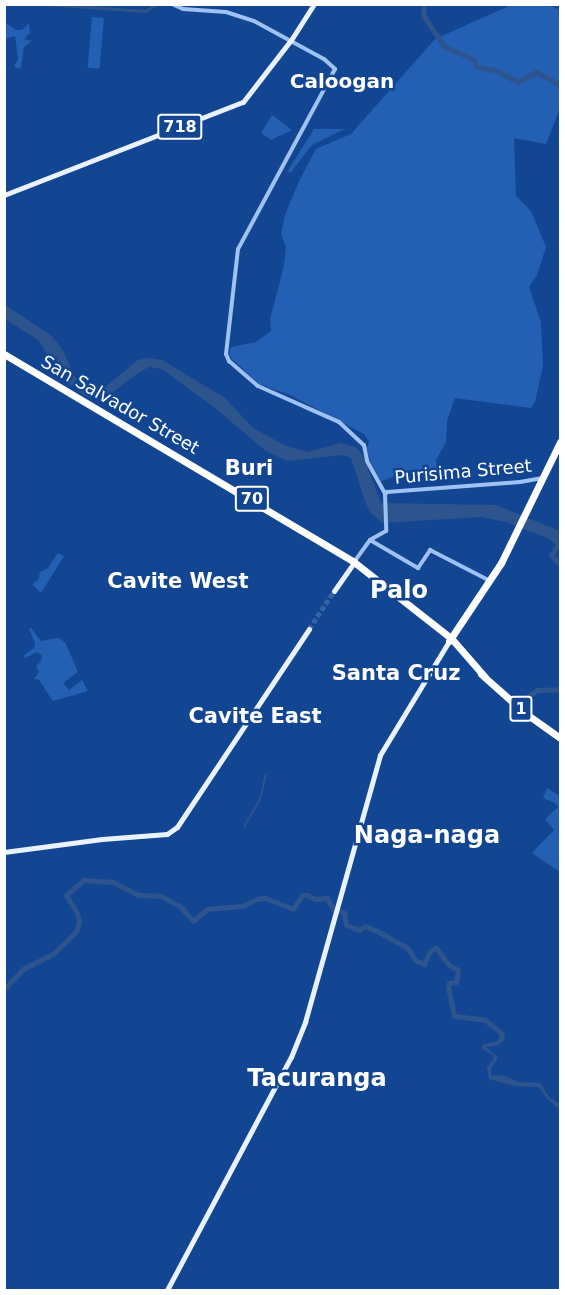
<!DOCTYPE html>
<html>
<head>
<meta charset="utf-8">
<style>
  body { margin:0 }
  #map { position:relative; width:565px; height:1295px; overflow:hidden; background:#124692; font-family:"DejaVu Sans",sans-serif }
  div>[style] { position:absolute }
  [style*='--x'] { left:calc(var(--x)*1px); top:calc(var(--y)*1px); width:calc(var(--w)*1px); rotate:calc(var(--a)*1deg) }
  .green>* { inset:0; background:#235fb2; transform-origin:0 0 }
  .water>* { inset:0; background:#2e548d }
  .stream>* { height:1.5px; margin:-0.75px; padding:0 0.75px; transform-origin:0.75px; border-radius:0.75px; background:#2e548d }
  .canal>* { height:3px; margin:-1.5px; padding:0 1.5px; transform-origin:1.5px; border-radius:1.5px; background:#2e548d }
  .river>* { height:5px; margin:-2.5px; padding:0 2.5px; transform-origin:2.5px; border-radius:2.5px; background:#2e548d }
  .major-tunnel>* { height:5px; margin-top:-2.5px; transform-origin:0; background:repeating-linear-gradient(90deg,#3662a2 0 5px,transparent 0 7.5px) }
  .minor>* { height:4px; margin:-2px; padding:0 2px; transform-origin:2px; border-radius:2px; background:#9fc2f2 }
  .major>* { height:5px; margin:-2.5px; padding:0 2.5px; transform-origin:2.5px; border-radius:2.5px; background:#eaf2ff }
  .highway>* { height:7px; margin:-3.5px; padding:0 3.5px; transform-origin:3.5px; border-radius:3.5px; background:#fff }
  span { translate:-50% -50%; white-space:nowrap; text-align:center; line-height:1.15; -webkit-text-stroke:5px #124692; paint-order:stroke }
  .shield-label span { padding:2px 4px; background:#124692; border:2px solid; border-radius:4px; -webkit-text-stroke-width:0 }
  .shield-label { font-size:16px; color:#fff; font-weight:700 }
  .street-label { font-size:18px; color:#fff }
  .neighbourhood-label { font-size:20px; color:#fff; font-weight:700 }
  .quarter-label { font-size:21px; color:#fff; font-weight:700 }
  .district-label { font-size:24px; color:#fff; font-weight:700 }
  .frame { position:absolute; inset:0; border:6px solid #fff; pointer-events:none }
</style>
</head>
<body>
<div id="map">
  <div class="green">
    <i style="clip-path:polygon(511px 5px,548px 5px,560px 10px,560px 108px,546px 144px,514px 138px,516px 196px,531px 211px,546px 247px,537px 275px,529px 287px,541px 322px,543px 366px,535px 402px,531px 408px,455px 398px,447px 421px,446px 442px,436px 460px,438px 476px,396px 476px,381px 481px,369px 459px,367px 447px,369px 442px,364px 434px,290px 395px,259px 384px,232px 359px,229px 354px,231px 347px,256px 342px,271px 331px,270px 319px,284px 266px,286px 247px,281px 234px,285px 215px,299px 181px,316px 149px,351px 134px,435px 39px)"></i>
    <i style="clip-path:polygon(5px 16px,6px 23px,16px 30px,22px 30px,29px 23px,30px 33px,24px 39px,32px 41px,24px 47px,21px 68px,18px 69px,14px 66px,18px 59px,15px 36px,5px 39px)"></i>
    <i style="left:92px;top:17px;width:12px;height:51px;rotate:5deg"></i>
    <i style="clip-path:polygon(272px 115px,292px 130px,271px 140px,261px 133px)"></i>
    <i style="clip-path:polygon(314px 129px,345px 129px,312px 145px,291px 172px,287px 172px)"></i>
    <i style="clip-path:polygon(58px 553px,64px 556px,41px 593px,33px 585px,34px 582px,38px 581px,40px 572px,48px 568px)"></i>
    <i style="clip-path:polygon(31px 628px,41px 641px,58px 638px,65px 642px,78px 672px,63px 683px,69px 690px,82px 680px,88px 691px,53px 701px,39px 680px,34px 679px,39px 672px,36px 666px,41px 661px,42px 655px,37px 652px,25px 658px,23px 656px,34px 648px,35px 643px,29px 629px)"></i>
    <i style="clip-path:polygon(547px 788px,560px 796px,560px 872px,532px 853px,554px 830px,545px 819px,558px 807px,555px 803px,543px 798px)"></i>
  </div>
  <div class="water">
    <i style="clip-path:polygon(5px 305px,52px 336px,63px 351px,75px 377px,85px 387px,104px 388px,138px 360px,148px 358px,162px 360px,225px 398px,253px 428px,284px 445px,307px 452px,340px 443px,356px 447px,363px 456px,381px 503px,496px 505px,560px 531px,560px 548px,547px 538px,506px 522px,481px 517px,382px 523px,370px 512px,365px 501px,351px 458px,343px 455px,287px 461px,266px 451px,215px 408px,162px 369px,149px 367px,138px 373px,104px 399px,100px 400px,87px 397px,65px 381px,38px 340px,5px 319px)"></i>
    <i style="clip-path:polygon(501px 1034px,504px 1034px,504px 1037px,499px 1045px,486px 1047px,498px 1057px,491px 1069px,491px 1075px,505px 1076px,519px 1082px,540px 1083px,549px 1097px,560px 1104px,560px 1110px,547px 1099px,539px 1087px,515px 1086px,489px 1079px,487px 1067px,494px 1059px,492px 1054px,482px 1049px,482px 1045px,498px 1041px)"></i>
  </div>
  <div class="stream">
    <i style="--x:244;--y:827;--w:32;--a:-60"></i>
    <i style="--x:260;--y:799;--w:25;--a:-76"></i>
  </div>
  <div class="canal">
    <i style="--x:45;--y:4;--w:100;--a:4"></i>
    <i style="--x:145;--y:11;--w:13;--a:-32"></i>
  </div>
  <div class="river">
    <i style="--x:424;--y:4;--w:11;--a:95"></i>
    <i style="--x:423;--y:15;--w:37;--a:56"></i>
    <i style="--x:444;--y:46;--w:33;--a:25"></i>
    <i style="--x:474;--y:60;--w:7;--a:74"></i>
    <i style="--x:476;--y:67;--w:19;--a:9"></i>
    <i style="--x:495;--y:70;--w:26;--a:28"></i>
    <i style="--x:518;--y:82;--w:21;--a:-29"></i>
    <i style="--x:536;--y:72;--w:27;--a:28"></i>
    <i style="--x:557;--y:546;--w:11;--a:124"></i>
    <i style="--x:551;--y:555;--w:13;--a:45"></i>
    <i style="--x:527;--y:697;--w:12;--a:-35"></i>
    <i style="--x:537;--y:690;--w:23;--a:-2"></i>
    <i style="--x:338;--y:910;--w:7;--a:27"></i>
    <i style="--x:344;--y:913;--w:12;--a:81"></i>
    <i style="--x:346;--y:925;--w:14;--a:21"></i>
    <i style="--x:359;--y:930;--w:7;--a:-34"></i>
    <i style="--x:365;--y:926;--w:13;--a:23"></i>
    <i style="--x:377;--y:931;--w:35;--a:29"></i>
    <i style="--x:408;--y:948;--w:14;--a:60"></i>
    <i style="--x:415;--y:960;--w:10;--a:24"></i>
    <i style="--x:424;--y:964;--w:14;--a:-65"></i>
    <i style="--x:430;--y:951;--w:7;--a:-27"></i>
    <i style="--x:436;--y:948;--w:21;--a:53"></i>
    <i style="--x:449;--y:965;--w:10;--a:29"></i>
    <i style="--x:458;--y:970;--w:12;--a:99"></i>
    <i style="--x:456;--y:982;--w:7;--a:172"></i>
    <i style="--x:449;--y:983;--w:4;--a:104"></i>
    <i style="--x:448;--y:987;--w:30;--a:78"></i>
    <i style="--x:454;--y:1016;--w:31;--a:7"></i>
    <i style="--x:485;--y:1020;--w:22;--a:39"></i>
    <i style="--x:502;--y:1034;--w:5;--a:101"></i>
    <i style="--x:4;--y:989;--w:28;--a:-46"></i>
    <i style="--x:23;--y:969;--w:35;--a:-27"></i>
    <i style="--x:54;--y:953;--w:30;--a:-44"></i>
    <i style="--x:76;--y:932;--w:10;--a:-73"></i>
    <i style="--x:79;--y:922;--w:9;--a:-103"></i>
    <i style="--x:77;--y:913;--w:21;--a:-121"></i>
    <i style="--x:66;--y:895;--w:23;--a:-40"></i>
    <i style="--x:84;--y:880;--w:29;--a:4"></i>
    <i style="--x:113;--y:882;--w:28;--a:27"></i>
    <i style="--x:138;--y:895;--w:23;--a:2"></i>
    <i style="--x:161;--y:896;--w:21;--a:28"></i>
    <i style="--x:180;--y:906;--w:20;--a:49"></i>
    <i style="--x:193;--y:921;--w:18;--a:-41"></i>
    <i style="--x:207;--y:909;--w:35;--a:-5"></i>
    <i style="--x:242;--y:906;--w:17;--a:-25"></i>
    <i style="--x:257;--y:899;--w:8;--a:-7"></i>
    <i style="--x:265;--y:898;--w:30;--a:21"></i>
    <i style="--x:293;--y:909;--w:17;--a:-57"></i>
    <i style="--x:302;--y:895;--w:5;--a:0"></i>
    <i style="--x:307;--y:895;--w:9;--a:27"></i>
    <i style="--x:315;--y:899;--w:12;--a:-5"></i>
    <i style="--x:327;--y:898;--w:13;--a:61"></i>
  </div>
  <div class="major-tunnel">
    <i style="--x:309;--y:629;--w:45;--a:-56.7"></i>
  </div>
  <div class="minor">
    <i style="--x:172;--y:4;--w:12;--a:24"></i>
    <i style="--x:183;--y:9;--w:43;--a:4"></i>
    <i style="--x:226;--y:12;--w:29;--a:18"></i>
    <i style="--x:254;--y:21;--w:80;--a:28.5"></i>
    <i style="--x:324;--y:59;--w:15;--a:42"></i>
    <i style="--x:335;--y:69;--w:204;--a:118.3"></i>
    <i style="--x:238;--y:249;--w:106;--a:96.5"></i>
    <i style="--x:226;--y:354;--w:8;--a:67"></i>
    <i style="--x:229;--y:361;--w:38;--a:41"></i>
    <i style="--x:258;--y:386;--w:89;--a:24"></i>
    <i style="--x:339;--y:422;--w:34;--a:43"></i>
    <i style="--x:364;--y:445;--w:16;--a:79"></i>
    <i style="--x:367;--y:461;--w:38;--a:61"></i>
    <i style="--x:385;--y:494;--w:37;--a:88"></i>
    <i style="--x:386;--y:531;--w:18;--a:151"></i>
    <i style="--x:370;--y:540;--w:27;--a:126"></i>
    <i style="--x:385;--y:494;--w:3;--a:-45"></i>
    <i style="--x:387;--y:492;--w:133;--a:-4.3"></i>
    <i style="--x:520;--y:482;--w:23;--a:-10"></i>
    <i style="--x:370;--y:540;--w:56;--a:30.3"></i>
    <i style="--x:418;--y:568;--w:22;--a:-56"></i>
    <i style="--x:430;--y:550;--w:65;--a:27.3"></i>
  </div>
  <div class="major">
    <i style="--x:4;--y:195;--w:256;--a:-21.3"></i>
    <i style="--x:243;--y:102;--w:78;--a:-52.3"></i>
    <i style="--x:291;--y:40;--w:43;--a:-57.4"></i>
    <i style="--x:334;--y:591;--w:35;--a:-55"></i>
    <i style="--x:4;--y:852;--w:99;--a:-7.6"></i>
    <i style="--x:102;--y:839;--w:65;--a:-4.4"></i>
    <i style="--x:167;--y:834;--w:12;--a:-35"></i>
    <i style="--x:177;--y:827;--w:238;--a:-56.3"></i>
    <i style="--x:167;--y:1290;--w:264;--a:-62"></i>
    <i style="--x:291;--y:1057;--w:38;--a:-68"></i>
    <i style="--x:305;--y:1022;--w:277;--a:-74.3"></i>
    <i style="--x:380;--y:755;--w:133;--a:-58.8"></i>
  </div>
  <div class="highway">
    <i style="--x:4;--y:354;--w:407;--a:30.7"></i>
    <i style="--x:354;--y:562;--w:123;--a:38.1"></i>
    <i style="--x:451;--y:638;--w:52;--a:48.9"></i>
    <i style="--x:449;--y:641;--w:94;--a:-56.3"></i>
    <i style="--x:501;--y:563;--w:135;--a:-64"></i>
    <i style="--x:481;--y:674;--w:59;--a:41.6"></i>
    <i style="--x:525;--y:713;--w:43;--a:35.5"></i>
  </div>
  <div class="shield-label">
    <span style="left:180px;top:127px">718</span>
    <span style="left:252px;top:499px">70</span>
    <span style="left:521px;top:709px">1</span>
  </div>
  <div class="street-label">
    <span style="left:120px;top:405px;rotate:30deg">San Salvador Street</span>
    <span style="left:463px;top:472px;rotate:-5deg">Purisima Street</span>
  </div>
  <div class="neighbourhood-label">
    <span style="left:342px;top:81px">Caloogan</span>
  </div>
  <div class="quarter-label">
    <span style="left:249px;top:468px">Buri</span>
    <span style="left:178px;top:581px">Cavite West</span>
    <span style="left:396px;top:673px">Santa Cruz</span>
    <span style="left:255px;top:716px">Cavite East</span>
  </div>
  <div class="district-label">
    <span style="left:399px;top:591px">Palo</span>
    <span style="left:427px;top:836px">Naga-naga</span>
    <span style="left:317px;top:1079px">Tacuranga</span>
  </div>
  <div class="frame"></div>
</div>
</body>
</html>
